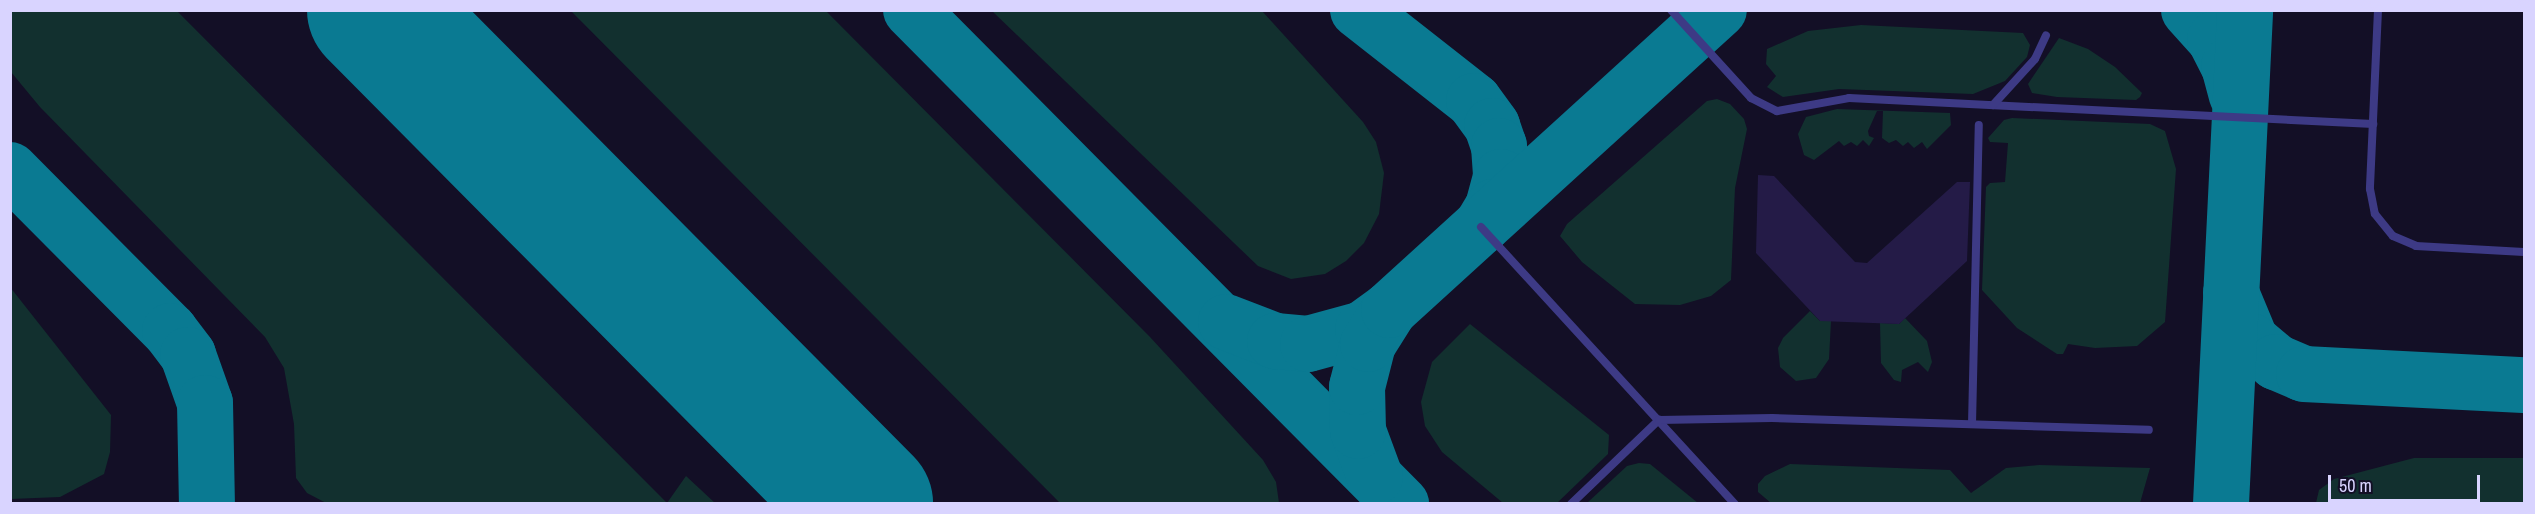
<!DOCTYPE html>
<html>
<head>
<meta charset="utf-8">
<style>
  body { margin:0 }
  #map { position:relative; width:2535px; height:514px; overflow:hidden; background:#130f26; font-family:"Archivo Narrow",sans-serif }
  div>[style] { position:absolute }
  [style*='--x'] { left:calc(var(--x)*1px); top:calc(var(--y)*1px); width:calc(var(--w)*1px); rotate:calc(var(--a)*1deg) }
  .green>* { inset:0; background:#12302f }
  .taxiway>* { height:56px; margin:-28px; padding:0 28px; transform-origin:28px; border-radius:28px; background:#0a7a92 }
  .runway>* { height:136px; margin:-68px; padding:0 68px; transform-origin:68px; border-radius:68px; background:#0a7a92 }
  .building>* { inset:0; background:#241b47 }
  .lane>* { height:8px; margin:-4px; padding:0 4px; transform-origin:4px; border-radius:4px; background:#3d3a85 }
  span { translate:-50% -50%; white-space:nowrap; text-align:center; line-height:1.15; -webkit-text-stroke:6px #130f26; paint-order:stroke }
  .frame { position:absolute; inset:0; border:12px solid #d9d4ff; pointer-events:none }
  .scale { position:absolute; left:2328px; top:475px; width:152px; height:27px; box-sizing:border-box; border:3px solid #d9d4ff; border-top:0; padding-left:8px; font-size:18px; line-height:21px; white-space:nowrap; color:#d9d4ff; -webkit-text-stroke:4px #130f26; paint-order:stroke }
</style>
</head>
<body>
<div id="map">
  <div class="green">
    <i style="clip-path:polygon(10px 11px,177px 11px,667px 503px,686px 476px,715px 503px,328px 504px,307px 493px,296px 478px,294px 424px,284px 368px,265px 337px,40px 107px,11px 72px)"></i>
    <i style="clip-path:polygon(571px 11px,826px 11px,1150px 337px,1263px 460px,1276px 482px,1279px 503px,1060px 503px)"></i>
    <i style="clip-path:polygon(992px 11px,1262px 11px,1363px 122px,1376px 142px,1384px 173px,1379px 214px,1364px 243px,1346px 261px,1325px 274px,1291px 279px,1258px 266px)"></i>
    <i style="clip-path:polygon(1861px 25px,2023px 33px,2030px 45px,2027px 57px,2005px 81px,1973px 94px,1839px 89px,1783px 97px,1767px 87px,1776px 76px,1766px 64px,1767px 49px,1808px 31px)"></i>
    <i style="clip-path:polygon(2059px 38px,2088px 49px,2115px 67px,2142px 93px,2140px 97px,2136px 100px,2057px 97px,2032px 93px,2028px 84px)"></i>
    <i style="clip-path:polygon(1717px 99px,1730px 104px,1744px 119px,1747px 129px,1735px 188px,1731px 280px,1711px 296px,1680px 305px,1635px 304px,1582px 262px,1560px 236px,1567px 224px,1707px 101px)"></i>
    <i style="clip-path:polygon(1837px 109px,1950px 113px,1951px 125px,1927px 149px,1922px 142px,1914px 148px,1908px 142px,1903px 146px,1896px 140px,1889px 143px,1882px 138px,1883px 111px,1877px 111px,1868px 131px,1869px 136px,1874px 138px,1869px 146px,1863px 140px,1857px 146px,1851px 142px,1844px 146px,1839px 141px,1814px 160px,1804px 155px,1798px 134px,1806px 117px)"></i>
    <i style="clip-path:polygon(2012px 118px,2150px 124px,2165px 131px,2176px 169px,2165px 322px,2137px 346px,2095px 348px,2068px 344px,2063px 354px,2057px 354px,2017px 328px,1982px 290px,1986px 187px,1990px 183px,2005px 182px,2008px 143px,1990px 142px,1988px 138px,2004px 120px)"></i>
    <i style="clip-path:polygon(10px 287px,111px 415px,110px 452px,104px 474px,60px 497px,11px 499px)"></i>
    <i style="clip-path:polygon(1810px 311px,1820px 321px,1831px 321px,1829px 359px,1816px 378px,1796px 381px,1780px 367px,1778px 348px,1783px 338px)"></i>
    <i style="clip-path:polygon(1905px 318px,1927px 341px,1932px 362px,1928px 372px,1918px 362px,1902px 370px,1901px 382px,1894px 380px,1881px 363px,1880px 323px,1899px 324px)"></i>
    <i style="clip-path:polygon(1470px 324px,1609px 435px,1608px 454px,1557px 503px,1503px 503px,1442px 452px,1425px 426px,1421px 402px,1432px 362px)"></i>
    <i style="clip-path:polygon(2414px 458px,2524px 458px,2524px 503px,2316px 503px,2319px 490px,2334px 479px)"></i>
    <i style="clip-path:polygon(1639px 463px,1650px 464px,1698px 503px,1587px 503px,1627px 466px)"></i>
    <i style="clip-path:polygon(1790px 464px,1950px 470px,1971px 493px,2006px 468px,2039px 465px,2150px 468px,2140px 503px,1771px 503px,1758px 492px,1758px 484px,1765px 476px)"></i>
  </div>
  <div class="taxiway">
    <i style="--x:911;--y:10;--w:696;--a:45.23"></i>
    <i style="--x:1358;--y:10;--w:147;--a:38.1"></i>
    <i style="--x:1474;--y:101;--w:31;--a:54"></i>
    <i style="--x:1492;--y:126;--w:21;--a:71"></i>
    <i style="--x:1499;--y:146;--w:31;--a:86"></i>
    <i style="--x:1501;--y:177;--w:31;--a:105"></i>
    <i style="--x:1493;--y:207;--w:23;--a:121"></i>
    <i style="--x:2189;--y:10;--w:39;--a:48"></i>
    <i style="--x:2215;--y:39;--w:30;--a:63"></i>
    <i style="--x:2229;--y:66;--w:30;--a:75"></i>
    <i style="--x:10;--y:170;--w:227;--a:45.2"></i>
    <i style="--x:170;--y:331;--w:30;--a:53"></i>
    <i style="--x:188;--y:355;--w:51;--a:70.5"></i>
    <i style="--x:205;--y:403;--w:101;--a:88.9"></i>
    <i style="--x:2231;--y:293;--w:52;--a:67.4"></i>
    <i style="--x:2251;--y:341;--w:33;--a:40"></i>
    <i style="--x:2276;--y:362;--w:30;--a:23"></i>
    <i style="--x:2304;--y:374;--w:220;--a:2.9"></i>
    <i style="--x:1226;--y:322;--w:53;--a:21.2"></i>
    <i style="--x:1275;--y:341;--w:33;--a:5"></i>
    <i style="--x:1308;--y:344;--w:57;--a:-15.3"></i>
    <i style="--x:1363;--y:329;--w:32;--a:-36"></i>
    <i style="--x:1375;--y:477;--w:49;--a:-110.3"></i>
    <i style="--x:1358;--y:431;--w:44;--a:-91.3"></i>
    <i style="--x:1357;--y:387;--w:44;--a:-75.7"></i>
    <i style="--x:1368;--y:344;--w:40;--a:-58"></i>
    <i style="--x:1389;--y:310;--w:446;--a:-42.3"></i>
    <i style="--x:2221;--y:504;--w:495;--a:-87.2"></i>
  </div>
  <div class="runway">
    <i style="--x:375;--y:10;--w:696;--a:45.23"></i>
  </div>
  <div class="building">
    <i style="clip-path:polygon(1758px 175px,1774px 176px,1855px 262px,1867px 263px,1957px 182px,1970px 182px,1967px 261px,1899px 324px,1820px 321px,1756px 253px)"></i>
  </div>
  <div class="lane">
    <i style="--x:1671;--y:10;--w:119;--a:47.7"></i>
    <i style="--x:1751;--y:98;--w:29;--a:27"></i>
    <i style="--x:1777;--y:111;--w:73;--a:-10.2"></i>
    <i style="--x:1849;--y:98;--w:525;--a:2.84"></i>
    <i style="--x:2378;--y:10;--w:179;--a:92.6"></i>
    <i style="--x:2370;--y:189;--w:25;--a:79"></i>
    <i style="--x:2375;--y:214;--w:28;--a:51"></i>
    <i style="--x:2393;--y:236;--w:25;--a:23"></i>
    <i style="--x:2416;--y:246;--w:108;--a:3.2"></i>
    <i style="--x:1993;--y:105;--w:62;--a:-47.6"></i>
    <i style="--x:2035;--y:59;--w:26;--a:-65"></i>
    <i style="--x:1481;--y:227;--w:376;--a:47.5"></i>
    <i style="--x:1972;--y:424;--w:299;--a:-88.7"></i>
    <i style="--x:1571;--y:504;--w:122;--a:-43.7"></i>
    <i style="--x:1659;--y:420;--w:113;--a:-1"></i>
    <i style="--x:1772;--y:418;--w:377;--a:1.8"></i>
  </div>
  <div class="frame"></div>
  <div class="scale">50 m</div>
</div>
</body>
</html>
